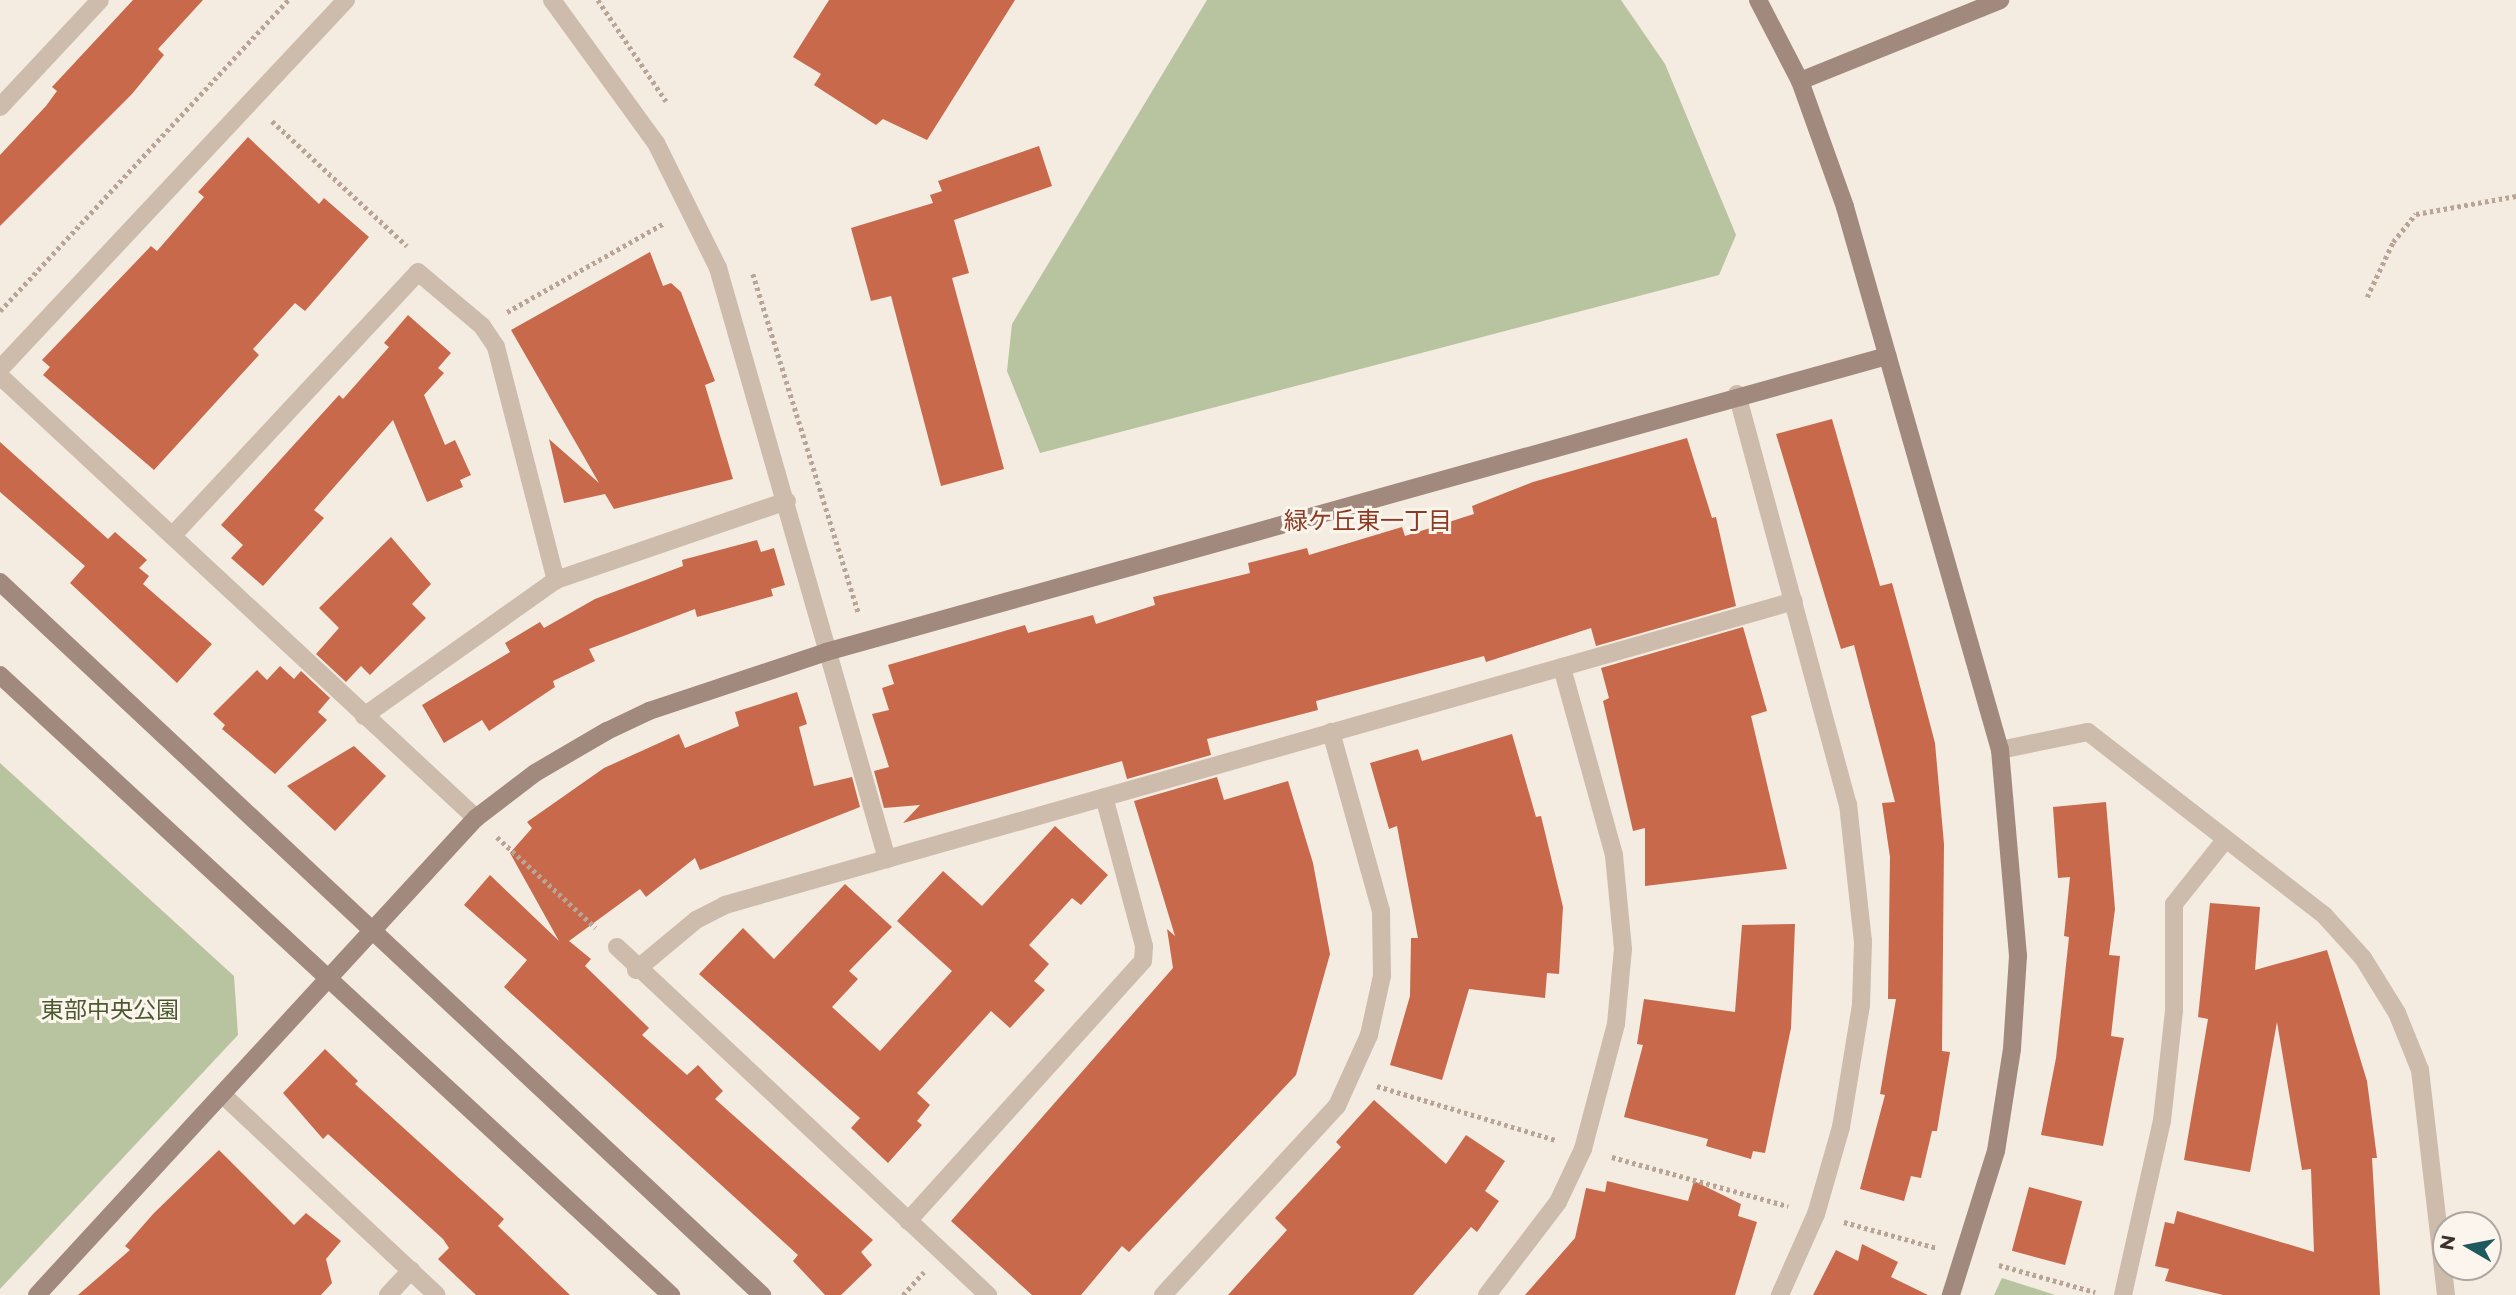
<!DOCTYPE html>
<html>
<head>
<meta charset="utf-8">
<style>
  body { margin:0 }
  #map { position:relative; width:2516px; height:1295px; overflow:hidden; background:#f4ebe1; font-family:Montserrat,"Noto Sans JP",sans-serif }
  div>[style] { position:absolute }
  [style*='--x'] { left:calc(var(--x)*1px); top:calc(var(--y)*1px); width:calc(var(--w)*1px); rotate:calc(var(--a)*1deg) }
  .green>* { inset:0; background:#b8c4a0 }
  .building>* { inset:0; background:#c8694b; transform-origin:0 0 }
  .path>* { height:4.5px; margin-top:-2.25px; transform-origin:0; background:repeating-linear-gradient(90deg,#b9a596 0 3.5px,transparent 0 7px) }
  .street>* { height:18px; margin:-9px; padding:0 9px; transform-origin:9px; border-radius:9px; background:#cdbbac }
  .secondary>* { height:18px; margin:-9px; padding:0 9px; transform-origin:9px; border-radius:9px; background:#a18a7d }
  span { translate:-50% -50%; white-space:nowrap; text-align:center; line-height:1.15; -webkit-text-stroke:6px #fbf5ee; paint-order:stroke }
  .park-label { font-size:23px; color:#4a5a2e }
  .neighbourhood-label { font-size:24px; color:#8c3b22 }
  .north { position:absolute; left:2432px; top:1211px; width:70px; height:70px; box-sizing:border-box; background:#fbf5ee; border:2px solid #aea6a0; border-radius:50%; rotate:280deg; font-size:19px; font-weight:700; line-height:28px; text-align:center; color:#3b302b }
  .north::after { content:''; display:block; margin:auto; width:24px; height:32px; background:#1f5a5e; clip-path:polygon(50% 0,100% 100%,50% 72%,0 100%) }
</style>
</head>
<body>
<div id="map">
  <div class="green">
    <i style="clip-path:polygon(1207px 0,1621px 0,1665px 64px,1736px 235px,1719px 275px,1040px 453px,1007px 371px,1012px 324px)"></i>
    <i style="clip-path:polygon(0 763px,234px 976px,238px 1035px,0 1289px)"></i>
    <i style="clip-path:polygon(2002px 1278px,2055px 1295px,1994px 1295px)"></i>
  </div>
  <div class="building">
    <i style="clip-path:polygon(133px 0,203px 0,158px 49px,164px 55px,132px 94px,0 226px,0 155px,46px 106px,57px 91px,52px 87px)"></i>
    <i style="clip-path:polygon(829px 0,1015px 0,927px 140px,883px 119px,876px 125px,814px 85px,821px 74px,793px 57px)"></i>
    <i style="clip-path:polygon(248px 137px,319px 204px,324px 198px,369px 237px,305px 311px,295px 303px,253px 349px,259px 355px,154px 470px,43px 375px,50px 367px,42px 360px,151px 246px,157px 251px,204px 197px,198px 192px)"></i>
    <i style="clip-path:polygon(1039px 146px,1052px 186px,954px 220px,969px 273px,952px 278px,1004px 469px,941px 486px,891px 296px,871px 301px,851px 228px,933px 203px,930px 195px,942px 191px,938px 181px)"></i>
    <i style="clip-path:polygon(650px 252px,663px 286px,671px 283px,681px 292px,715px 381px,705px 385px,733px 479px,614px 509px,605px 494px,564px 503px,549px 439px,599px 483px,511px 330px)"></i>
    <i style="clip-path:polygon(408px 315px,451px 353px,438px 368px,444px 373px,424px 395px,445px 445px,455px 440px,471px 475px,460px 480px,463px 487px,427px 502px,393px 420px,314px 510px,324px 518px,263px 586px,231px 558px,243px 545px,221px 525px,339px 395px,343px 399px,389px 347px,384px 343px)"></i>
    <i style="clip-path:polygon(1832px 419px,1880px 586px,1892px 583px,1916px 671px,1935px 743px,1944px 844px,1942px 1051px,1950px 1052px,1937px 1131px,1932px 1131px,1921px 1178px,1911px 1176px,1904px 1201px,1860px 1189px,1885px 1095px,1880px 1094px,1896px 999px,1888px 999px,1890px 857px,1882px 803px,1895px 802px,1854px 645px,1841px 649px,1776px 434px)"></i>
    <i style="clip-path:polygon(1687px 438px,1712px 518px,1716px 517px,1736px 606px,1596px 646px,1591px 628px,1486px 662px,1484px 656px,1316px 701px,1318px 710px,1207px 739px,1211px 755px,1127px 779px,1122px 761px,903px 823px,920px 805px,884px 808px,874px 771px,889px 767px,872px 714px,889px 710px,882px 688px,894px 684px,888px 665px,1025px 625px,1028px 633px,1093px 615px,1096px 624px,1155px 605px,1153px 597px,1250px 573px,1248px 563px,1307px 548px,1309px 555px,1402px 527px,1405px 536px,1474px 514px,1472px 506px,1533px 482px)"></i>
    <i style="clip-path:polygon(0 442px,108px 539px,115px 532px,147px 560px,139px 568px,149px 576px,143px 584px,212px 644px,177px 683px,70px 583px,85px 566px,0 492px)"></i>
    <i style="clip-path:polygon(391px 537px,431px 584px,412px 604px,426px 618px,370px 675px,361px 666px,346px 682px,316px 654px,339px 628px,319px 608px)"></i>
    <i style="clip-path:polygon(757px 540px,761px 552px,774px 548px,785px 585px,771px 589px,773px 596px,697px 617px,695px 609px,589px 649px,595px 661px,553px 681px,555px 687px,489px 731px,482px 720px,444px 743px,422px 705px,510px 652px,505px 643px,540px 622px,544px 628px,595px 599px,683px 566px,682px 560px)"></i>
    <i style="clip-path:polygon(1743px 627px,1767px 711px,1751px 716px,1787px 869px,1645px 886px,1645px 828px,1633px 831px,1603px 701px,1609px 698px,1601px 668px)"></i>
    <i style="clip-path:polygon(280px 666px,294px 679px,301px 671px,330px 698px,318px 712px,327px 720px,275px 774px,222px 729px,225px 725px,213px 714px,257px 670px,267px 680px)"></i>
    <i style="clip-path:polygon(797px 692px,807px 724px,799px 727px,814px 786px,852px 777px,860px 807px,700px 870px,695px 858px,646px 897px,640px 889px,569px 941px,591px 959px,585px 966px,649px 1028px,642px 1035px,687px 1075px,698px 1065px,723px 1091px,715px 1099px,873px 1240px,861px 1252px,872px 1265px,841px 1295px,825px 1295px,793px 1261px,798px 1255px,504px 987px,527px 960px,464px 905px,490px 875px,559px 941px,510px 853px,532px 828px,527px 822px,604px 768px,679px 734px,685px 748px,739px 726px,735px 712px)"></i>
    <i style="clip-path:polygon(1512px 734px,1536px 817px,1541px 816px,1563px 907px,1559px 974px,1547px 973px,1545px 998px,1469px 989px,1442px 1080px,1390px 1065px,1410px 996px,1411px 938px,1418px 938px,1397px 826px,1389px 829px,1370px 763px,1418px 749px,1422px 761px)"></i>
    <i style="clip-path:polygon(354px 746px,386px 776px,335px 831px,287px 786px)"></i>
    <i style="clip-path:polygon(1217px 777px,1224px 800px,1288px 781px,1313px 863px,1330px 954px,1296px 1075px,1129px 1252px,1122px 1246px,1081px 1295px,1032px 1295px,951px 1221px,1173px 968px,1167px 929px,1175px 936px,1134px 801px)"></i>
    <i style="clip-path:polygon(2106px 802px,2115px 909px,2109px 955px,2120px 956px,2111px 1036px,2124px 1038px,2103px 1146px,2041px 1135px,2056px 1058px,2069px 937px,2064px 936px,2070px 877px,2058px 878px,2053px 807px)"></i>
    <i style="clip-path:polygon(1055px 826px,1108px 875px,1081px 905px,1072px 898px,1029px 945px,1049px 964px,1034px 981px,1045px 990px,1010px 1028px,991px 1011px,917px 1093px,930px 1105px,917px 1121px,922px 1125px,888px 1163px,851px 1128px,860px 1118px,699px 974px,743px 928px,774px 959px,845px 884px,892px 927px,849px 971px,858px 979px,832px 1007px,880px 1051px,952px 971px,897px 921px,943px 871px,982px 906px)"></i>
    <i style="clip-path:polygon(2210px 903px,2260px 907px,2255px 970px,2327px 950px,2367px 1081px,2377px 1158px,2372px 1158px,2380px 1295px,2223px 1295px,2165px 1281px,2169px 1269px,2155px 1266px,2165px 1222px,2174px 1224px,2177px 1211px,2314px 1252px,2311px 1169px,2302px 1170px,2277px 1022px,2250px 1172px,2184px 1160px,2208px 1019px,2198px 1017px)"></i>
    <i style="clip-path:polygon(1795px 924px,1791px 1028px,1765px 1153px,1753px 1151px,1751px 1159px,1706px 1146px,1708px 1139px,1624px 1117px,1643px 1045px,1637px 1044px,1644px 999px,1735px 1012px,1742px 925px)"></i>
    <i style="clip-path:polygon(325px 1049px,358px 1081px,355px 1084px,504px 1219px,498px 1226px,570px 1295px,476px 1295px,438px 1259px,449px 1248px,443px 1239px,328px 1134px,323px 1139px,283px 1093px)"></i>
    <i style="clip-path:polygon(1374px 1100px,1446px 1164px,1466px 1135px,1505px 1161px,1485px 1191px,1499px 1201px,1477px 1232px,1471px 1227px,1413px 1295px,1228px 1295px,1287px 1230px,1275px 1218px,1341px 1147px,1336px 1142px)"></i>
    <i style="clip-path:polygon(219px 1150px,294px 1225px,306px 1213px,341px 1241px,326px 1259px,332px 1283px,321px 1295px,78px 1295px,130px 1250px,125px 1246px,154px 1213px)"></i>
    <i style="clip-path:polygon(1607px 1181px,1688px 1201px,1694px 1181px,1741px 1204px,1738px 1216px,1757px 1222px,1735px 1295px,1525px 1295px,1575px 1238px,1586px 1188px,1605px 1192px)"></i>
    <i style="left:2029px;top:1187px;width:55px;height:66px;rotate:15deg"></i>
    <i style="clip-path:polygon(1862px 1244px,1898px 1262px,1891px 1277px,1928px 1295px,1813px 1295px,1836px 1250px,1858px 1261px)"></i>
  </div>
  <div class="path">
    <i style="--x:598;--y:0;--w:122;--a:56"></i>
    <i style="--x:272;--y:121;--w:184;--a:42.8"></i>
    <i style="--x:753;--y:274;--w:354;--a:72.7"></i>
    <i style="--x:2367;--y:297;--w:61;--a:-64.7"></i>
    <i style="--x:2393;--y:242;--w:36;--a:-51"></i>
    <i style="--x:2416;--y:214;--w:102;--a:-10.2"></i>
    <i style="--x:0;--y:311;--w:424;--a:-47.2"></i>
    <i style="--x:507;--y:312;--w:180;--a:-29.5"></i>
    <i style="--x:497;--y:837;--w:134;--a:42.6"></i>
    <i style="--x:1377;--y:1086;--w:187;--a:16.8"></i>
    <i style="--x:1612;--y:1157;--w:183;--a:15.6"></i>
    <i style="--x:1844;--y:1222;--w:97;--a:15.6"></i>
    <i style="--x:1999;--y:1265;--w:100;--a:15.7"></i>
    <i style="--x:903;--y:1295;--w:31;--a:-48"></i>
  </div>
  <div class="street">
    <i style="--x:552;--y:0;--w:177;--a:54"></i>
    <i style="--x:656;--y:143;--w:140;--a:63.6"></i>
    <i style="--x:718;--y:268;--w:615;--a:74.04"></i>
    <i style="--x:0;--y:107;--w:146;--a:-46.9"></i>
    <i style="--x:0;--y:369;--w:506;--a:-46.84"></i>
    <i style="--x:0;--y:376;--w:650;--a:42.88"></i>
    <i style="--x:1737;--y:394;--w:425;--a:74.9"></i>
    <i style="--x:1848;--y:804;--w:138;--a:83.8"></i>
    <i style="--x:1863;--y:941;--w:64;--a:91.8"></i>
    <i style="--x:1861;--y:1005;--w:124;--a:99.3"></i>
    <i style="--x:1841;--y:1127;--w:91;--a:106"></i>
    <i style="--x:1816;--y:1214;--w:89;--a:114"></i>
    <i style="--x:173;--y:535;--w:359;--a:-47"></i>
    <i style="--x:418;--y:272;--w:84;--a:40.2"></i>
    <i style="--x:482;--y:326;--w:25;--a:56"></i>
    <i style="--x:496;--y:347;--w:241;--a:75.6"></i>
    <i style="--x:364;--y:716;--w:235;--a:-35.3"></i>
    <i style="--x:556;--y:580;--w:244;--a:-18.9"></i>
    <i style="--x:2000;--y:750;--w:90;--a:-11.6"></i>
    <i style="--x:2088;--y:732;--w:299;--a:37.8"></i>
    <i style="--x:2324;--y:915;--w:58;--a:47.8"></i>
    <i style="--x:2363;--y:958;--w:65;--a:58.3"></i>
    <i style="--x:2397;--y:1013;--w:61;--a:68"></i>
    <i style="--x:2420;--y:1070;--w:226;--a:83.4"></i>
    <i style="--x:617;--y:947;--w:509;--a:43.17"></i>
    <i style="--x:636;--y:970;--w:78;--a:-39.8"></i>
    <i style="--x:696;--y:920;--w:33;--a:-27"></i>
    <i style="--x:725;--y:905;--w:1111;--a:-15.87"></i>
    <i style="--x:224;--y:1096;--w:291;--a:43.1"></i>
    <i style="--x:908;--y:1221;--w:350;--a:-47.9"></i>
    <i style="--x:1143;--y:961;--w:15;--a:-86"></i>
    <i style="--x:1144;--y:946;--w:154;--a:-105"></i>
    <i style="--x:388;--y:1295;--w:34;--a:-47"></i>
    <i style="--x:1163;--y:1295;--w:257;--a:-47.4"></i>
    <i style="--x:1337;--y:1106;--w:78;--a:-65.7"></i>
    <i style="--x:1369;--y:1035;--w:60;--a:-77.6"></i>
    <i style="--x:1382;--y:976;--w:65;--a:-90.9"></i>
    <i style="--x:1381;--y:911;--w:186;--a:-105.6"></i>
    <i style="--x:1487;--y:1295;--w:117;--a:-52.6"></i>
    <i style="--x:1558;--y:1202;--w:59;--a:-64.7"></i>
    <i style="--x:1583;--y:1149;--w:129;--a:-75.2"></i>
    <i style="--x:1616;--y:1024;--w:75;--a:-84.7"></i>
    <i style="--x:1623;--y:949;--w:94;--a:-95.5"></i>
    <i style="--x:1614;--y:855;--w:195;--a:-105.5"></i>
    <i style="--x:2123;--y:1295;--w:178;--a:-77.4"></i>
    <i style="--x:2162;--y:1121;--w:112;--a:-83.8"></i>
    <i style="--x:2174;--y:1010;--w:106;--a:-90"></i>
    <i style="--x:2174;--y:904;--w:82;--a:-51.4"></i>
  </div>
  <div class="secondary">
    <i style="--x:1758;--y:0;--w:91;--a:62.6"></i>
    <i style="--x:1800;--y:81;--w:134;--a:70.3"></i>
    <i style="--x:1845;--y:207;--w:565;--a:74.07"></i>
    <i style="--x:2000;--y:750;--w:207;--a:85"></i>
    <i style="--x:2018;--y:956;--w:93;--a:93.7"></i>
    <i style="--x:2012;--y:1049;--w:103;--a:98.9"></i>
    <i style="--x:1996;--y:1151;--w:151;--a:107.4"></i>
    <i style="--x:1800;--y:81;--w:216;--a:-22"></i>
    <i style="--x:0;--y:582;--w:1044;--a:43.1"></i>
    <i style="--x:0;--y:675;--w:914;--a:42.74"></i>
    <i style="--x:37;--y:1295;--w:648;--a:-47.38"></i>
    <i style="--x:476;--y:818;--w:74;--a:-37.3"></i>
    <i style="--x:535;--y:773;--w:83;--a:-30.3"></i>
    <i style="--x:607;--y:731;--w:47;--a:-25.5"></i>
    <i style="--x:649;--y:711;--w:187;--a:-18.4"></i>
    <i style="--x:826;--y:652;--w:1102;--a:-15.59"></i>
  </div>
  <div class="park-label">
    <span style="left:110px;top:1010px">東部中央公園</span>
  </div>
  <div class="neighbourhood-label">
    <span style="left:1368px;top:521px">緑ケ丘東一丁目</span>
  </div>
  <div class="north">N</div>
</div>
</body>
</html>
